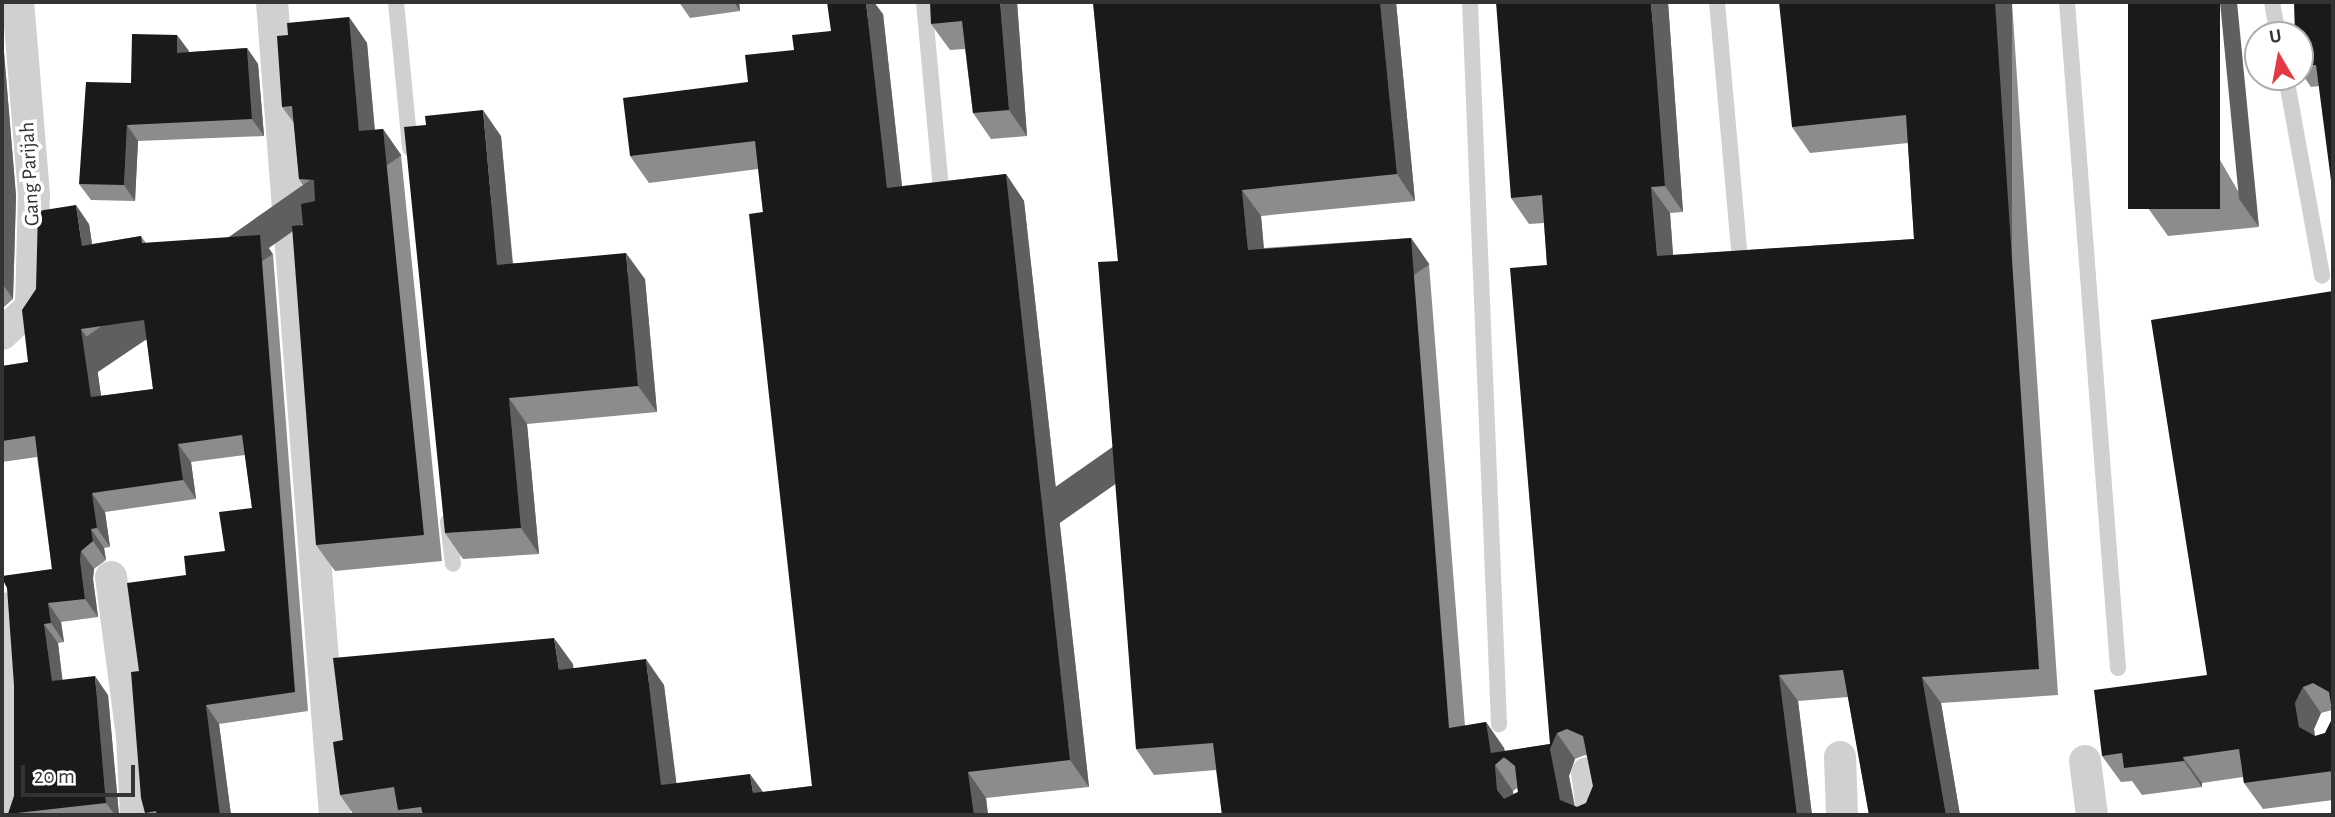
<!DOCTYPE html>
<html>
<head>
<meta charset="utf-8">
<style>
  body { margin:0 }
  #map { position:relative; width:2335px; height:817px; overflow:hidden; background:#fff; font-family:"Alegreya Sans",sans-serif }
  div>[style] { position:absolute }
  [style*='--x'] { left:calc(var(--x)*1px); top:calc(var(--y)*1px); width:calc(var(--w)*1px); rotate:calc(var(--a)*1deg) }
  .service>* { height:16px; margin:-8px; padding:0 8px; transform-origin:8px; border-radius:8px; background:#d0d0d0 }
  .minor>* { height:32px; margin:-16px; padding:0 16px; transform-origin:16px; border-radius:16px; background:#d0d0d0 }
  .wall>* { inset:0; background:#8c8c8c }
  .shaded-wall>* { inset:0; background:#5f5f5f; transform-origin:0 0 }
  .building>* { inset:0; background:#1a1a1a; transform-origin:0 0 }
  span { translate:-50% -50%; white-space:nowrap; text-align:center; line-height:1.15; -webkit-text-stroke:7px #fff; paint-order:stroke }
  .street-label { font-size:21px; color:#333 }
  .frame { position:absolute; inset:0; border:4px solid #333; pointer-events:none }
  .north { position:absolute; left:2244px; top:21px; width:70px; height:70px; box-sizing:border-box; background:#fff; border:2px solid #adadad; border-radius:50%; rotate:350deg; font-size:19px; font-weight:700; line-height:28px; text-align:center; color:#333 }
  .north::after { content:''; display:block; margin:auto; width:24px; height:32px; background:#e63946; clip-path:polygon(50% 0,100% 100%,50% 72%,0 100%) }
  .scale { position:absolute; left:21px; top:765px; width:114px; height:32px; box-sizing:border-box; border:4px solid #333; border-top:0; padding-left:9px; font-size:21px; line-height:24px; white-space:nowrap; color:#333; -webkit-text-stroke:5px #fff; paint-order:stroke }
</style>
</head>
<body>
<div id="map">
  <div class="service">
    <i style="--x:396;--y:2;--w:147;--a:84.5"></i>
    <i style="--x:924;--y:2;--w:197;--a:84.8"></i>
    <i style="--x:1470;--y:2;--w:723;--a:87.7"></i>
    <i style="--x:1717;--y:2;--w:248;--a:84.9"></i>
    <i style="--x:2067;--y:2;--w:668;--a:85.62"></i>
    <i style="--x:2272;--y:2;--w:34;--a:80"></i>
    <i style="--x:2286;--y:77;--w:202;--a:79.7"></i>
    <i style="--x:448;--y:522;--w:42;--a:83.2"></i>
  </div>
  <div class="minor">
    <i style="--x:272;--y:2;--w:815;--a:85.57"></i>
    <i style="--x:2;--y:334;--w:40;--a:-43"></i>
    <i style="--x:31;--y:307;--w:112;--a:-88.5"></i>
    <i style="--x:34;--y:195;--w:194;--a:-94.7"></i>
    <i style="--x:111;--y:577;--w:160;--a:82.5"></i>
    <i style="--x:132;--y:736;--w:79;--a:87.1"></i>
    <i style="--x:2;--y:608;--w:97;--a:85.9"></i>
    <i style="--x:9;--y:705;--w:110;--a:90"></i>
    <i style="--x:1840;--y:757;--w:58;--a:88"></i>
    <i style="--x:2085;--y:761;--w:54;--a:82.6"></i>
    <i style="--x:1587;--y:773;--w:42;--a:81.9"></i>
  </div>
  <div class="wall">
    <i style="clip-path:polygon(679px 2px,739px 2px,740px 11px,690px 18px)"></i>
    <i style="clip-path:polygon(1017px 2px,1027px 136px,991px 139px,973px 113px,965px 49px,950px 50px,931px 24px)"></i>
    <i style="clip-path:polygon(evenodd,1093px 2px,1396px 2px,1415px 201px,1261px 216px,1264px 248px,1411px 238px,1429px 264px,1465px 726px,1486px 722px,1504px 748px,1505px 751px,1550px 744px,1547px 265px,1544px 223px,1529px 224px,1511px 198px,1668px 2px,1683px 212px,1670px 213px,1673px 255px,1914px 239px,1908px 143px,1810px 153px,1792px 127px,2012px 2px,2058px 695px,1941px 703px,1960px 815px,1869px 815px,1848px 697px,1798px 701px,1812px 815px,1222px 815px,1216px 770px,1154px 775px,1136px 749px,1118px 261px,1093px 2px,1585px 755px,1587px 756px,1593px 786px,1586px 803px,1577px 807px,1575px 806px,1569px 776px,1575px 759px,1585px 755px,1093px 2px,1517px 788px,1518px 792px,1513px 794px,1513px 791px,1517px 788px)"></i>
    <i style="clip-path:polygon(2128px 2px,2259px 227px,2168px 236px,2148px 208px)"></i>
    <i style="clip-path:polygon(2333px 2px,2319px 86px,2311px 87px,2300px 71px,2300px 35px)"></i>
    <i style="clip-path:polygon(883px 14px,902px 186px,1006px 174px,1024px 201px,1089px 787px,986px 798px,988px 815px,354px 815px,340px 795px,343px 740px,573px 664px,573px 669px,664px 685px,676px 783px,763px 792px,812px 786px,763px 212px,758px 169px,649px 183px,630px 156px,748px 82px,794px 50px,831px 31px)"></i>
    <i style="clip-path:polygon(349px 17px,367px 43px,375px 130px,383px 129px,401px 155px,442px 561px,335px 571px,316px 545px,303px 225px,314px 202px,299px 179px,294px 123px,282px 107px,288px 35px)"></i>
    <i style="clip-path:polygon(2px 28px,16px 196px,13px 299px,4px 307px,2px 307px)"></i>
    <i style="clip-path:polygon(247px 48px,258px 64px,264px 136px,138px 141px,135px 201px,91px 200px,79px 184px,131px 83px,189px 52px)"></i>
    <i style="clip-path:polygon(501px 136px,513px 263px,645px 279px,657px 412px,527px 424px,539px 554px,463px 559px,445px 533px)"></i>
    <i style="clip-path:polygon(evenodd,89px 224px,92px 244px,141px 236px,146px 243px,273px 254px,308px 711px,219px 724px,231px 815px,147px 815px,145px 813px,139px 671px,186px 575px,225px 551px,252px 508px,245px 455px,191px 462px,196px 499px,105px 512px,110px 547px,104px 548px,106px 560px,94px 569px,93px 579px,98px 617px,61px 622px,64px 642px,58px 643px,62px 680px,108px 695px,119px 815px,8px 814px,14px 796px,52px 569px,37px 457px,2px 462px,2px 366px,28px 362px,89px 224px,147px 340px,153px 389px,101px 396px,94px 347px,147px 340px)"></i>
    <i style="clip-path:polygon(evenodd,2333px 291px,2333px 800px,2263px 809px,2244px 783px,2243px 777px,2202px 783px,2202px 787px,2142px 795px,2132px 781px,2121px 782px,2102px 756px,2207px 675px,2333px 291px,2332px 710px,2333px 717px,2325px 733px,2315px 736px,2314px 729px,2321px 713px,2332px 710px)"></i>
  </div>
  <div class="shaded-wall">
    <i style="clip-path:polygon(734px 2px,739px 2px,740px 11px)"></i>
    <i style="clip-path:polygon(866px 2px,874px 2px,883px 14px,905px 214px,887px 188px)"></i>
    <i style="clip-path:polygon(1000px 2px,1017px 2px,1027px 136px,1009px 110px)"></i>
    <i style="clip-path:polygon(1380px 2px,1396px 2px,1415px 201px,1397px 174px)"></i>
    <i style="clip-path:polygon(1651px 2px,1668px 2px,1683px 212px,1665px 186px)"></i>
    <i style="left:1995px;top:2px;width:17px;height:668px"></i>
    <i style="clip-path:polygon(2220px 2px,2237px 2px,2259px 227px,2239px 199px)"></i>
    <i style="clip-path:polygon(349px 17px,367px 43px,377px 157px,359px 131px)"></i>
    <i style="clip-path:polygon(2px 28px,16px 196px,13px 299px,2px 283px)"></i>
    <i style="clip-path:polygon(177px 35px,189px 51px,188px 69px,177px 53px)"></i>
    <i style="clip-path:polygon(247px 48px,258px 64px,264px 136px,252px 119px)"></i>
    <i style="clip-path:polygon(483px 110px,501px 136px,515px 291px,497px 265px)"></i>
    <i style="clip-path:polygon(127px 125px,138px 141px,135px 201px,124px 185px)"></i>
    <i style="left:383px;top:129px;width:32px;height:408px;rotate:55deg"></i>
    <i style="clip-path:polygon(1006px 174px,1024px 201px,1089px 787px,1070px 760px)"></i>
    <i style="clip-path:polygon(1651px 187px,1670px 213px,1675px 282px,1657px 256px)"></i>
    <i style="clip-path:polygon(1242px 190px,1261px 216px,1266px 276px,1248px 250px)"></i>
    <i style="clip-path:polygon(76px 205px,89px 224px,95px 264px,82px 246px)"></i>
    <i style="left:260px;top:235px;width:23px;height:458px;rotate:56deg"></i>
    <i style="left:1411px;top:238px;width:32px;height:491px;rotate:55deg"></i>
    <i style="clip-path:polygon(626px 253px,645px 279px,657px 412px,638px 386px)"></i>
    <i style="clip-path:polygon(81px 329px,94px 347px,104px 416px,91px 397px)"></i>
    <i style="clip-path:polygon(509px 398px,527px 424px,539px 554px,521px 528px)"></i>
    <i style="clip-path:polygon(178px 444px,191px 462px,196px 499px,183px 480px)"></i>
    <i style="clip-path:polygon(92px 493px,105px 512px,110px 547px,97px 528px)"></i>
    <i style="clip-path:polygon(91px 529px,104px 548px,106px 560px,93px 541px)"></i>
    <i style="clip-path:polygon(81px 551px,94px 569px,93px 579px,98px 617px,85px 599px,80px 560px)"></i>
    <i style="clip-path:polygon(48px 603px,61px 622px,64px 642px,51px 623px)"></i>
    <i style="clip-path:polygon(44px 624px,58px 643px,65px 700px,52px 681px)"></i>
    <i style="clip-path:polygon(554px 638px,573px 664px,577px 697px,559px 670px)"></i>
    <i style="clip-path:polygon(646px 659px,664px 685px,680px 811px,661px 785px)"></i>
    <i style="clip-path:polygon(1779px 675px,1798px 701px,1812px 815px,1797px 815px)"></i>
    <i style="clip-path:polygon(95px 676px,108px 695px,119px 815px,115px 815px,106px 803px)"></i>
    <i style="clip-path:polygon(1922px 677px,1941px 703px,1960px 815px,1946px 815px)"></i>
    <i style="clip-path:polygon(2303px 687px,2321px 713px,2314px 729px,2317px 754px,2299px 727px,2295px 703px)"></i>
    <i style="clip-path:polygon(206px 705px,219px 724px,231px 815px,220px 815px)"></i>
    <i style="clip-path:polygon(1486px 722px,1504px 748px,1506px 759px,1491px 753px)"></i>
    <i style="clip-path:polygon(1557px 733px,1575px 759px,1569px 776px,1576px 815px,1560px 800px,1550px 749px)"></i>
    <i style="clip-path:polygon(2183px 757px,2202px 783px,2202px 787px,2184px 761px)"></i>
    <i style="clip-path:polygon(1495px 765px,1513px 791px,1515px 815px,1497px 790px)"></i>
    <i style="clip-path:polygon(968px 772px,986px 798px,988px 815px,974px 815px)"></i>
    <i style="clip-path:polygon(750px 774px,769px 800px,753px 793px)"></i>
  </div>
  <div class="building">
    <i style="clip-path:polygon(827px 2px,866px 2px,887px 188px,1006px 174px,1070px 760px,968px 772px,974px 815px,423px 815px,421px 807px,398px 810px,394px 787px,340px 795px,333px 742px,343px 740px,333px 658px,554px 638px,559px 670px,646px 659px,661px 785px,750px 774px,753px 793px,812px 786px,749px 214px,763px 212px,755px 141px,630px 156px,623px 98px,748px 82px,745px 55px,794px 50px,792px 35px,831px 31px)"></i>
    <i style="clip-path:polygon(930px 2px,1000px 2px,1009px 110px,973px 113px,962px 21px,931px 24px)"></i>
    <i style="clip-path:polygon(evenodd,1093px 2px,1380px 2px,1397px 174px,1242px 190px,1248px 250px,1411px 238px,1449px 728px,1486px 722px,1491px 753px,1550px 744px,1510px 268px,1547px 265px,1542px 195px,1511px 198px,1496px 2px,1651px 2px,1665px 186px,1651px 187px,1657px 256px,1914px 239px,1906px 115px,1792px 127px,1779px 2px,1995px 2px,2039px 669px,1922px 677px,1946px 815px,1869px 815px,1843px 670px,1779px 675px,1797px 815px,1222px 815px,1213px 743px,1136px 749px,1098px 262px,1118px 261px,1093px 2px,1567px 729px,1583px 736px,1593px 786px,1586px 803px,1577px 807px,1560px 800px,1550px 749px,1557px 733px,1567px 729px,1093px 2px,1504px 757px,1515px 766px,1518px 792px,1504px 799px,1497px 790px,1495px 765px,1504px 757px)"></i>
    <i style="left:2128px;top:2px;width:92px;height:207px"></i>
    <i style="clip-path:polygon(2294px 2px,2333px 2px,2333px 196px,2316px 65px,2300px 65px,2300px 35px,2295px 35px)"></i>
    <i style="clip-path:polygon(349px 17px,359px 131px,383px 129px,424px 535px,316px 545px,292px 226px,303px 225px,301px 204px,315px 201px,314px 180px,299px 179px,292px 106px,282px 107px,277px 36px,288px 35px,287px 23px)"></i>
    <i style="clip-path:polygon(132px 34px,177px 35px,177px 53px,247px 48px,252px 119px,127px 125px,124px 185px,79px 184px,86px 82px,131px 83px)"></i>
    <i style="clip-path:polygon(483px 110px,497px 265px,626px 253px,638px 386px,509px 398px,521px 528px,445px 533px,404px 127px,426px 125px,425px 116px)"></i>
    <i style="clip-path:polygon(evenodd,76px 205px,82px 246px,141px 236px,142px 243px,260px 235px,295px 692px,206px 705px,220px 815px,157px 815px,156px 811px,145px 813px,141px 798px,131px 672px,139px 671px,127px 583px,186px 575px,184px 556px,225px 551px,219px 512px,252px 508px,242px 435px,178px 444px,183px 480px,92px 493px,97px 528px,91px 529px,93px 541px,81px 551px,80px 560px,85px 599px,48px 603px,51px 623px,44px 624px,52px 681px,95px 676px,106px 803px,8px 814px,14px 796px,14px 685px,7px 588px,2px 578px,2px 576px,52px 569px,35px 436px,2px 441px,2px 366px,28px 362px,22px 310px,36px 289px,38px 211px,76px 205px,144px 320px,153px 389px,91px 397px,81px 329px,144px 320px)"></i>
    <i style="clip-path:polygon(evenodd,2333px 291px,2333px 771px,2244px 783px,2239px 749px,2183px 757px,2184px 761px,2124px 768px,2122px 753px,2102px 756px,2094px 690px,2207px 675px,2151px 320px,2333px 291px,2313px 683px,2329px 692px,2333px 717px,2325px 733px,2315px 736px,2299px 727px,2295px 703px,2303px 687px,2313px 683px)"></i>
  </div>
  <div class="street-label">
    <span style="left:30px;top:174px;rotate:-93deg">Gang Parijah</span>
  </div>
  <div class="frame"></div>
  <div class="north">U</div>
  <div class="scale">20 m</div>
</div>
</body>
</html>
